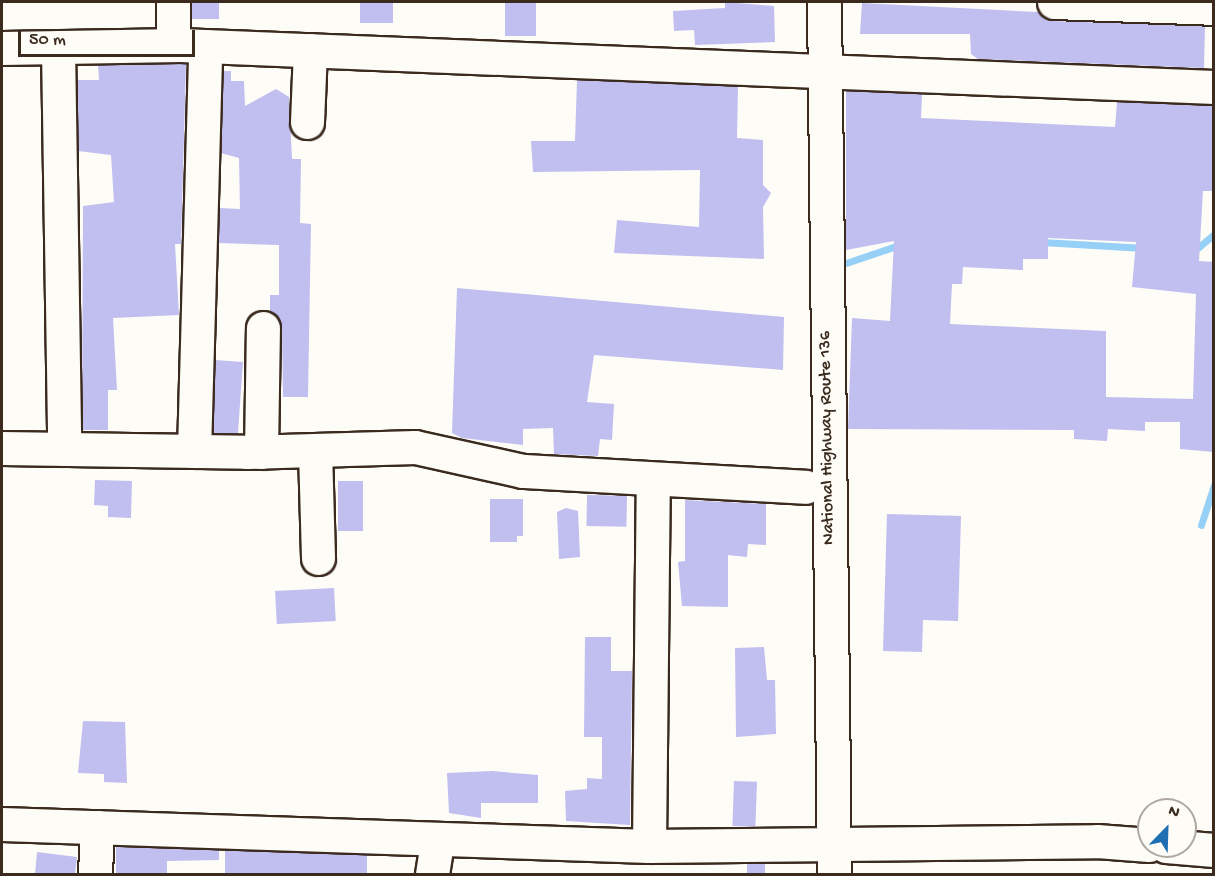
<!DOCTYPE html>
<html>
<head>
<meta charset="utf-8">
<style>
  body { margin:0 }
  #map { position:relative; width:1215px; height:876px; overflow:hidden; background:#fdfcf7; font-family:"Gochi Hand",sans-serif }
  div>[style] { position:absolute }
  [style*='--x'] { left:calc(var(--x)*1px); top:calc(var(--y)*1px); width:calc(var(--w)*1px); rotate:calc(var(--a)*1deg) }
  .stream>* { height:7px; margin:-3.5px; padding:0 3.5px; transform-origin:3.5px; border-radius:3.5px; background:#96d0f6 }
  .building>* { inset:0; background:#c1bef0; transform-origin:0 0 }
  .roads { filter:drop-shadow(2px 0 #3b2a1e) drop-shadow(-2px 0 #3b2a1e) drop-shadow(0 2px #3b2a1e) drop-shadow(0 -2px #3b2a1e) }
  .minor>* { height:33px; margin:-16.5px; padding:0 16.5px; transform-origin:16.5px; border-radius:16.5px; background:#fdfcf7 }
  .highway>* { height:33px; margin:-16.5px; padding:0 16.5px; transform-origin:16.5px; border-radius:16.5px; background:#fdfcf7 }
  span { translate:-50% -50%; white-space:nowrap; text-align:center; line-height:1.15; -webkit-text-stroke:5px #fdfcf7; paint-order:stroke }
  .street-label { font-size:18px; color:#3b2a1e }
  .frame { position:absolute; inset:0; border:3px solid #3b2a1e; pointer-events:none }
  .north { position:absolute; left:1137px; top:798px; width:60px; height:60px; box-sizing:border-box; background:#fdfcf7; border:2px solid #afa8a0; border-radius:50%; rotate:23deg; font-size:16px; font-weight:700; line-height:24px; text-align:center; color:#3b2a1e }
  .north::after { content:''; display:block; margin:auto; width:21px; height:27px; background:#1f6fb2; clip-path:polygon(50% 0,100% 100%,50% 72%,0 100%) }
  .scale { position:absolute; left:18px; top:30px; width:177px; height:27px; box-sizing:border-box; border:3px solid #3b2a1e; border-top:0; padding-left:8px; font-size:18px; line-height:21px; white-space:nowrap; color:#3b2a1e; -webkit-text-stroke:4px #fdfcf7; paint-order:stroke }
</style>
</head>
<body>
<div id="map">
  <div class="stream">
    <i style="--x:1042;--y:242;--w:102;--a:3.4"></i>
    <i style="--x:1194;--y:251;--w:26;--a:-40"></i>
    <i style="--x:846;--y:263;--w:59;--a:-18.7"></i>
    <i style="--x:1201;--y:525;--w:42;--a:-72"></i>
  </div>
  <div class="building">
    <i style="left:192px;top:2px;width:27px;height:17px"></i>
    <i style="left:360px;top:2px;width:33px;height:21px"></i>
    <i style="left:505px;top:2px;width:31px;height:34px"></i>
    <i style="clip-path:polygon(725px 2px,774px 6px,775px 42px,695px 45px,694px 30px,674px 31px,673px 11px,725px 8px)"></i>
    <i style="clip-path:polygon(862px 3px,1038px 12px,1053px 21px,1205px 26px,1204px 68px,978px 59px,971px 54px,970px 34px,860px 34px)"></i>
    <i style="clip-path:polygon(186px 64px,181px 244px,175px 244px,179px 315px,113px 318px,117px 390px,108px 390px,108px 430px,82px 430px,83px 206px,114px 202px,111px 155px,78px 151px,77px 80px,99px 80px,98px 65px)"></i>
    <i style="clip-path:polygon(223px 71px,231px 71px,231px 81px,244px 81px,245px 106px,276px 89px,289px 97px,292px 159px,301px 159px,300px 223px,311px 224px,308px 397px,283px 397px,282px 328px,270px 311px,270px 295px,279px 295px,279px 245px,218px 243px,219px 208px,240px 209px,239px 158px,221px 153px)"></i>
    <i style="clip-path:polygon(577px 80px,738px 86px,737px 138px,763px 140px,763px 185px,771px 193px,763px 207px,764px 259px,614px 253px,617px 220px,699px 227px,700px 170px,533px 172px,531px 141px,575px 141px)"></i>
    <i style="clip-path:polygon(evenodd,846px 91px,922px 94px,921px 118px,1115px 127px,1117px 102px,1214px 106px,1214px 191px,1203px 191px,1199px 261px,1214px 262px,1214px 452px,1180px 449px,1180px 422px,1145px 422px,1145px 431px,1108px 429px,1107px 441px,1074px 439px,1074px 430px,848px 429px,852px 318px,890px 321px,894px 241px,846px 250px,846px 91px,1048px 238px,1136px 242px,1132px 287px,1196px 294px,1193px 399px,1106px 397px,1106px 331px,950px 324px,952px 284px,962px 284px,963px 267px,1023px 270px,1023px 259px,1048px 259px,1048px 238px)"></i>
    <i style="clip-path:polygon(457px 288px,784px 317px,783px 370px,594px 355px,587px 402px,614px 404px,612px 440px,600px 439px,598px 456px,554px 454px,553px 428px,523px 429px,523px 445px,462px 438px,452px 433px)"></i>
    <i style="left:215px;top:360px;width:28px;height:73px;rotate:4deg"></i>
    <i style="clip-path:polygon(95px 480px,132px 481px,131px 518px,108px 517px,108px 506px,94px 505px)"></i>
    <i style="left:338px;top:481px;width:25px;height:50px"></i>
    <i style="left:587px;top:495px;width:40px;height:31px;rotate:1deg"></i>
    <i style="clip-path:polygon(490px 499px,523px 499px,523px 536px,517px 536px,517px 542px,490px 542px)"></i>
    <i style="clip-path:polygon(685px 500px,766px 504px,766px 545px,748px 544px,747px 557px,728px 555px,728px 607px,682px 606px,678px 562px,685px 561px)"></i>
    <i style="clip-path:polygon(566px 508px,578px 511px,580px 557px,559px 559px,557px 512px)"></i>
    <i style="clip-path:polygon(887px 514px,961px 516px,958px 621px,923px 620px,922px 652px,883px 651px)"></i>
    <i style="left:334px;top:588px;width:33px;height:59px;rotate:87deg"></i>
    <i style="clip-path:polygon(585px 637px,611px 637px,611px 671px,632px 671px,630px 825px,566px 821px,565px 791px,587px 789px,587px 778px,602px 779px,602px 737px,584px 737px)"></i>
    <i style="clip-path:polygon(764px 647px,767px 680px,775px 680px,776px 734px,736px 737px,735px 648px)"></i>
    <i style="clip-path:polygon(83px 721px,125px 722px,127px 783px,104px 782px,104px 774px,78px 773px)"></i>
    <i style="clip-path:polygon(492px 771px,538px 775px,538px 803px,481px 803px,481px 818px,449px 813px,447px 773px)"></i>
    <i style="left:734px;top:781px;width:23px;height:45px;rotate:2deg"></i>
    <i style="clip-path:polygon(116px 847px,219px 850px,219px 860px,167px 861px,167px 874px,116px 873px)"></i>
    <i style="clip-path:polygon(225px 850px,367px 855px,367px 874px,225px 874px)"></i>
    <i style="clip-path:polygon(37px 852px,77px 857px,75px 874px,35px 874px)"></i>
    <i style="left:765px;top:863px;width:11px;height:18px;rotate:90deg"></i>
  </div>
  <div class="roads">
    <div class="minor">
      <i style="--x:1054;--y:2;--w:160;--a:2.1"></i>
      <i style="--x:173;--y:45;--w:43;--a:-90"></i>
      <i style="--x:58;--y:47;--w:402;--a:89.1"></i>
      <i style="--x:2;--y:48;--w:178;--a:-1"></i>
      <i style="--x:180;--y:45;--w:1035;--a:2.33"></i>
      <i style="--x:307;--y:122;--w:72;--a:-87.6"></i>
      <i style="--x:2;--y:448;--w:245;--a:0.9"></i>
      <i style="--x:247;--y:452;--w:168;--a:-1.7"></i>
      <i style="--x:415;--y:447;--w:111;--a:12.5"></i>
      <i style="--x:523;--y:471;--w:283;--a:3.2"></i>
      <i style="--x:315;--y:450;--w:108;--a:88.4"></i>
      <i style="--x:194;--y:451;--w:405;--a:-88.4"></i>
      <i style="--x:261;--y:452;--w:124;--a:-89.1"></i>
      <i style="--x:2;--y:824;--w:647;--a:1.95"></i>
      <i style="--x:649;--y:846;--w:448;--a:-0.6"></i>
      <i style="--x:1097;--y:841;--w:52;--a:4.4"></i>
      <i style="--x:649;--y:846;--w:367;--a:-89.4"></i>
      <i style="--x:1166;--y:846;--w:48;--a:4.8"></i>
      <i style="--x:95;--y:874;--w:47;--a:-87.6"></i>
      <i style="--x:432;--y:874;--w:33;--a:-81"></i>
    </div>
    <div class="highway">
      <i style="--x:824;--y:2;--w:872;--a:89.34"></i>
    </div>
  </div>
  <div class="street-label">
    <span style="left:828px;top:438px;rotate:-91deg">National Highway Route 136</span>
  </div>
  <div class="frame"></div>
  <div class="north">N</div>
  <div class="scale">50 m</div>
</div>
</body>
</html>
